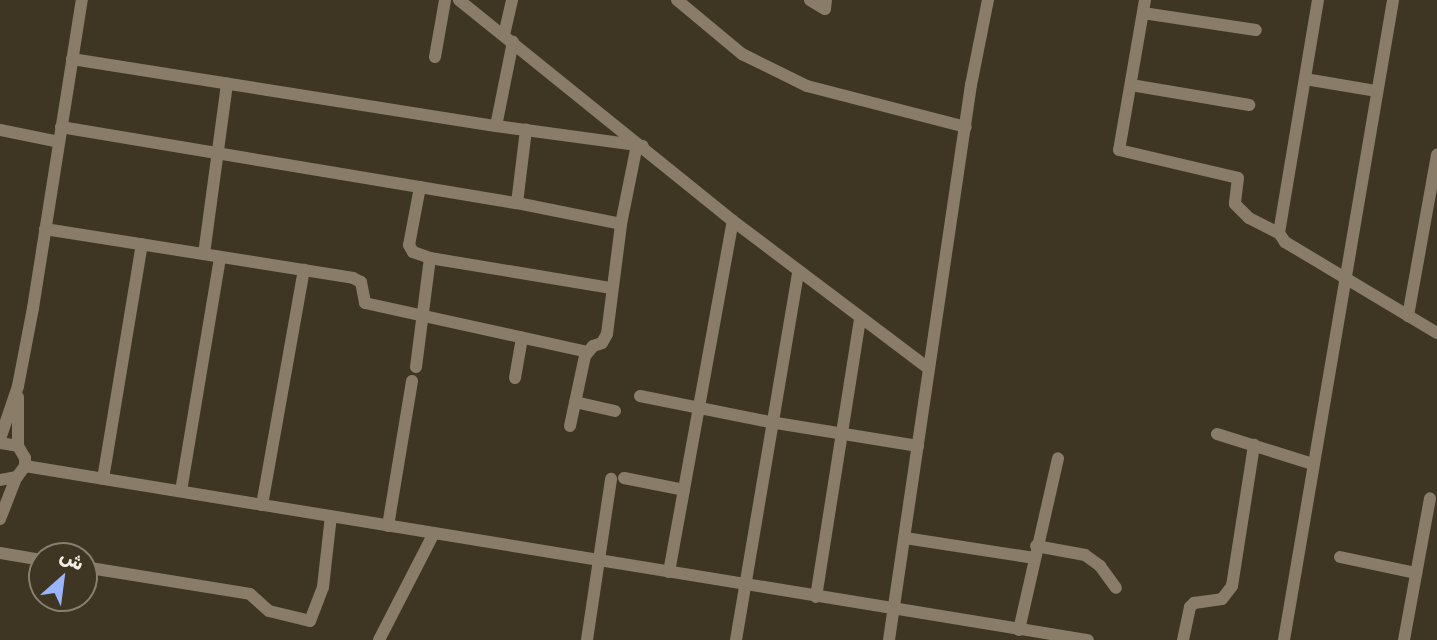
<!DOCTYPE html>
<html>
<head>
<meta charset="utf-8">
<style>
  body { margin:0 }
  #map { position:relative; width:1437px; height:640px; overflow:hidden; background:#3f3523; font-family:Rubik,Vazirmatn,sans-serif }
  div>[style] { position:absolute }
  [style*='--x'] { left:calc(var(--x)*1px); top:calc(var(--y)*1px); width:calc(var(--w)*1px); rotate:calc(var(--a)*1deg) }
  .minor>* { height:12px; margin:-6px; padding:0 6px; transform-origin:6px; border-radius:6px; background:#897d69 }
  span { translate:-50% -50%; white-space:nowrap; text-align:center; line-height:1.15; -webkit-text-stroke:7px #3f3523; paint-order:stroke }
  .north { position:absolute; left:28px; top:542px; width:70px; height:70px; box-sizing:border-box; background:#3f3523; border:2px solid #887f70; border-radius:50%; rotate:28deg; font-size:19px; font-weight:700; line-height:28px; text-align:center; color:#f5eee4 }
  .north::after { content:''; display:block; margin:auto; width:24px; height:32px; background:#9bb5fd; clip-path:polygon(50% 0,100% 100%,50% 72%,0 100%) }
</style>
</head>
<body>
<div id="map">
  <div class="minor">
    <i style="--x:459;--y:0;--w:352;--a:38.9"></i>
    <i style="--x:733;--y:221;--w:244;--a:37"></i>
    <i style="--x:677;--y:0;--w:85;--a:39.7"></i>
    <i style="--x:742;--y:54;--w:72;--a:26.2"></i>
    <i style="--x:807;--y:86;--w:164;--a:14.5"></i>
    <i style="--x:810;--y:0;--w:17;--a:31"></i>
    <i style="--x:825;--y:9;--w:9;--a:-84"></i>
    <i style="--x:1145;--y:0;--w:152;--a:99.8"></i>
    <i style="--x:1119;--y:150;--w:122;--a:13.2"></i>
    <i style="--x:1238;--y:178;--w:26;--a:97"></i>
    <i style="--x:1235;--y:204;--w:20;--a:45"></i>
    <i style="--x:1249;--y:218;--w:34;--a:27"></i>
    <i style="--x:1279;--y:233;--w:11;--a:56"></i>
    <i style="--x:1285;--y:242;--w:177;--a:30.9"></i>
    <i style="--x:1143;--y:13;--w:114;--a:8.6"></i>
    <i style="--x:504;--y:35;--w:36;--a:-77"></i>
    <i style="--x:435;--y:57;--w:58;--a:-80"></i>
    <i style="--x:72;--y:59;--w:429;--a:9"></i>
    <i style="--x:496;--y:126;--w:148;--a:7.7"></i>
    <i style="--x:1305;--y:79;--w:73;--a:9.5"></i>
    <i style="--x:1131;--y:85;--w:120;--a:9.6"></i>
    <i style="--x:496;--y:126;--w:86;--a:-78.6"></i>
    <i style="--x:61;--y:127;--w:462;--a:9.5"></i>
    <i style="--x:517;--y:203;--w:106;--a:11.4"></i>
    <i style="--x:0;--y:130;--w:60;--a:11.5"></i>
    <i style="--x:420;--y:187;--w:59;--a:100.7"></i>
    <i style="--x:409;--y:245;--w:8;--a:60"></i>
    <i style="--x:413;--y:252;--w:18;--a:19"></i>
    <i style="--x:430;--y:258;--w:184;--a:9.4"></i>
    <i style="--x:517;--y:203;--w:74;--a:-83"></i>
    <i style="--x:45;--y:229;--w:312;--a:9"></i>
    <i style="--x:353;--y:278;--w:9;--a:27"></i>
    <i style="--x:361;--y:282;--w:21;--a:79"></i>
    <i style="--x:365;--y:303;--w:227;--a:12.4"></i>
    <i style="--x:1279;--y:233;--w:236;--a:-80.5"></i>
    <i style="--x:204;--y:254;--w:172;--a:-82.3"></i>
    <i style="--x:1408;--y:316;--w:164;--a:-79.8"></i>
    <i style="--x:416;--y:367;--w:110;--a:-82.7"></i>
    <i style="--x:515;--y:378;--w:41;--a:-80.1"></i>
    <i style="--x:640;--y:396;--w:133;--a:11.3"></i>
    <i style="--x:770;--y:422;--w:150;--a:9.2"></i>
    <i style="--x:575;--y:402;--w:41;--a:12.7"></i>
    <i style="--x:570;--y:426;--w:72;--a:-77.9"></i>
    <i style="--x:585;--y:356;--w:13;--a:-51"></i>
    <i style="--x:593;--y:346;--w:9;--a:-18"></i>
    <i style="--x:602;--y:343;--w:10;--a:-61"></i>
    <i style="--x:607;--y:334;--w:111;--a:-82.7"></i>
    <i style="--x:621;--y:224;--w:81;--a:-78.6"></i>
    <i style="--x:1217;--y:434;--w:101;--a:17.4"></i>
    <i style="--x:0;--y:439;--w:56;--a:-71.2"></i>
    <i style="--x:18;--y:386;--w:79;--a:-79.1"></i>
    <i style="--x:33;--y:308;--w:312;--a:-81"></i>
    <i style="--x:0;--y:443;--w:18;--a:9"></i>
    <i style="--x:18;--y:446;--w:14;--a:60"></i>
    <i style="--x:25;--y:458;--w:8;--a:90"></i>
    <i style="--x:25;--y:466;--w:14;--a:126"></i>
    <i style="--x:17;--y:477;--w:17;--a:170"></i>
    <i style="--x:18;--y:446;--w:49;--a:-90"></i>
    <i style="--x:25;--y:466;--w:1077;--a:9.3"></i>
    <i style="--x:624;--y:478;--w:61;--a:11.3"></i>
    <i style="--x:103;--y:479;--w:238;--a:-80.6"></i>
    <i style="--x:181;--y:491;--w:237;--a:-80.5"></i>
    <i style="--x:262;--y:505;--w:239;--a:-79.9"></i>
    <i style="--x:0;--y:519;--w:44;--a:-68.7"></i>
    <i style="--x:388;--y:526;--w:147;--a:-80.6"></i>
    <i style="--x:905;--y:538;--w:131;--a:8.8"></i>
    <i style="--x:1036;--y:546;--w:50;--a:10.4"></i>
    <i style="--x:1085;--y:555;--w:19;--a:36"></i>
    <i style="--x:1100;--y:566;--w:27;--a:54"></i>
    <i style="--x:0;--y:553;--w:43;--a:9.5"></i>
    <i style="--x:1340;--y:557;--w:78;--a:11.9"></i>
    <i style="--x:84;--y:567;--w:168;--a:9.2"></i>
    <i style="--x:250;--y:594;--w:25;--a:42"></i>
    <i style="--x:269;--y:611;--w:42;--a:13.7"></i>
    <i style="--x:310;--y:621;--w:36;--a:-69"></i>
    <i style="--x:323;--y:587;--w:71;--a:-83.6"></i>
    <i style="--x:669;--y:572;--w:357;--a:-79.7"></i>
    <i style="--x:816;--y:597;--w:281;--a:-81"></i>
    <i style="--x:1019;--y:630;--w:176;--a:-77.2"></i>
    <i style="--x:379;--y:640;--w:120;--a:-62.8"></i>
    <i style="--x:587;--y:640;--w:163;--a:-81.5"></i>
    <i style="--x:736;--y:640;--w:373;--a:-80.4"></i>
    <i style="--x:889;--y:640;--w:561;--a:-81.6"></i>
    <i style="--x:971;--y:85;--w:87;--a:-78.7"></i>
    <i style="--x:1183;--y:640;--w:34;--a:-78"></i>
    <i style="--x:1190;--y:607;--w:6;--a:-45"></i>
    <i style="--x:1194;--y:603;--w:28;--a:-8"></i>
    <i style="--x:1222;--y:599;--w:16;--a:-52"></i>
    <i style="--x:1232;--y:586;--w:143;--a:-81.1"></i>
    <i style="--x:1284;--y:640;--w:649;--a:-80.33"></i>
    <i style="--x:1404;--y:640;--w:144;--a:-79.6"></i>
  </div>
  <div class="north">ش</div>
</div>
</body>
</html>
